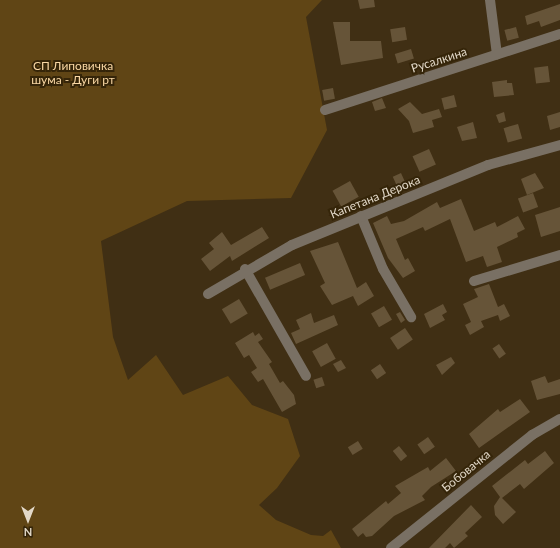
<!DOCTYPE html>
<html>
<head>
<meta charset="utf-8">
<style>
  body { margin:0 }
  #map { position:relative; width:560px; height:548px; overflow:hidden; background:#402f14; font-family:Lato,sans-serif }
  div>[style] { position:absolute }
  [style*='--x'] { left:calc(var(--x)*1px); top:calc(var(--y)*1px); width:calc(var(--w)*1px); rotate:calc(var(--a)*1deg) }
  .green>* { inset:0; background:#604515 }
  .building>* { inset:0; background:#665438; transform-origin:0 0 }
  .minor>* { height:10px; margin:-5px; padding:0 5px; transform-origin:5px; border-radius:5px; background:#797064 }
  span { translate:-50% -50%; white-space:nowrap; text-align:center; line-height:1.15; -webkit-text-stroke:4px #352509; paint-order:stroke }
  .street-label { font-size:12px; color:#e2d8c8 }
  .park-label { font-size:12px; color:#f9d7a4 }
  .north { position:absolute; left:8px; top:500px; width:40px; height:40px; -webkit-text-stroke:3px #352509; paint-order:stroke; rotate:180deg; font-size:11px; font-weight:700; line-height:16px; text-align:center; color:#e2d8c8 }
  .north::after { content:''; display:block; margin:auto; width:14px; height:18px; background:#e2d8c8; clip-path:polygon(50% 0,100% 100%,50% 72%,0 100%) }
</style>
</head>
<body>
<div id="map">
  <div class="green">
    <i style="clip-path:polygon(0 0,322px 0,306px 17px,327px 130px,291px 198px,187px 201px,101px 241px,113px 337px,128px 380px,156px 355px,183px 395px,228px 376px,252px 405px,288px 419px,300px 456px,277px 488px,259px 505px,276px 520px,311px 535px,323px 536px,331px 530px,341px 548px,0 548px)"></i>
  </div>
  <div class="building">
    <i style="clip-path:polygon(358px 0,374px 0,375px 7px,360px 9px)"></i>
    <i style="clip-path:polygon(560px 4px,560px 20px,541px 27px,539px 21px,527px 25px,525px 16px)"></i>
    <i style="clip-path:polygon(333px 22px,350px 22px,350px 41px,381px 41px,383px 58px,341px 65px)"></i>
    <i style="left:405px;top:27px;width:13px;height:15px;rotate:81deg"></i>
    <i style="left:516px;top:27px;width:11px;height:12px;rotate:75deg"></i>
    <i style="left:411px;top:49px;width:10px;height:17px;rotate:73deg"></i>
    <i style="left:548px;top:66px;width:16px;height:14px;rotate:83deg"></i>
    <i style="clip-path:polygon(507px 80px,507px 83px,512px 83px,514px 95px,494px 97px,492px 82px)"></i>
    <i style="left:333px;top:88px;width:11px;height:11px;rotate:80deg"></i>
    <i style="left:454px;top:95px;width:12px;height:13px;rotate:76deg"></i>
    <i style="clip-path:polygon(382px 98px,386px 108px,375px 111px,372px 102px)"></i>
    <i style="clip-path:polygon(410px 102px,422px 114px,439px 109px,442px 117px,432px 120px,434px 127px,413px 133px,409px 121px,398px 109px)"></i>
    <i style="clip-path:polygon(504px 112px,506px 121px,499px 123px,496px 115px)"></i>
    <i style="clip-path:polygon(560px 112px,560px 127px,550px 130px,547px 116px)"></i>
    <i style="clip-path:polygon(473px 122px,477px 138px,462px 141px,457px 127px)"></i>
    <i style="left:518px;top:124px;width:15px;height:15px;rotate:74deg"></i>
    <i style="left:429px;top:149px;width:17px;height:18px;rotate:66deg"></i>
    <i style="left:401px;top:173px;width:17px;height:9px;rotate:66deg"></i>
    <i style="clip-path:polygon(535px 173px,544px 188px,527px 195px,521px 179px)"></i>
    <i style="left:350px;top:181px;width:18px;height:20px;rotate:61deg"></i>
    <i style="left:533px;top:193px;width:15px;height:16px;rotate:70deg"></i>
    <i style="clip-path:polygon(461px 199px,474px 231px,495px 222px,497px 227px,518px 216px,525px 229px,517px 233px,518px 237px,497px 247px,502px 262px,487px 267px,483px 256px,466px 262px,450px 219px,425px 231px,423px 227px,396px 239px,405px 260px,408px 258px,415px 271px,403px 278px,388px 258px,373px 223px,387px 216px,391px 224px,404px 221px,437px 202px,440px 208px)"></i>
    <i style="clip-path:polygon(560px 207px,560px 231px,541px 237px,535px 215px)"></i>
    <i style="clip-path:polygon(262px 227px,269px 238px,232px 261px,230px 256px,210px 271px,201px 259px,214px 249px,209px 243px,222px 232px,231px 245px)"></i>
    <i style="clip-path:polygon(338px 242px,357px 288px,366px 282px,374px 296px,358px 306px,353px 296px,332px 305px,320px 286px,325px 283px,310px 251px)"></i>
    <i style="left:300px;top:263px;width:13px;height:38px;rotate:67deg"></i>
    <i style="clip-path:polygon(489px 284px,498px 307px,504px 304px,510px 316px,500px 321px,498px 315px,481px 321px,484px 327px,470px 335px,465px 325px,471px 322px,463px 304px,478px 297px,474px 289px)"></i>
    <i style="left:239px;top:299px;width:17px;height:20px;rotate:59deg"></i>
    <i style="clip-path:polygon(443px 304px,447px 312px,442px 315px,445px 320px,430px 328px,424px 314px)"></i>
    <i style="left:384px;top:306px;width:16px;height:15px;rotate:60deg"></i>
    <i style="clip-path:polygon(400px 312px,405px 320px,401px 323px,396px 314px)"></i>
    <i style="clip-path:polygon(311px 313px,314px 323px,334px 315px,338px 325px,296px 344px,291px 333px,300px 329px,296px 320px)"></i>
    <i style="left:405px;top:328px;width:14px;height:18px;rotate:56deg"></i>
    <i style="clip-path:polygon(253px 332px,255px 336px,259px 333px,263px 339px,258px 342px,272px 362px,269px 364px,280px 383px,283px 381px,294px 395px,296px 404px,282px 412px,263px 379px,258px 382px,251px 372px,257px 368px,249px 355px,244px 358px,235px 343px)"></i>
    <i style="left:327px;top:343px;width:18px;height:17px;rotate:61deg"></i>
    <i style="left:499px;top:344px;width:12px;height:8px;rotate:55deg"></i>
    <i style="clip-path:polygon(451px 357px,455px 363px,442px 375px,436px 365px)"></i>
    <i style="clip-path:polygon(341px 360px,346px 368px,338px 372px,333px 364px)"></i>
    <i style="left:380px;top:364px;width:11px;height:11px;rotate:56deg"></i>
    <i style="clip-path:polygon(545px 376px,548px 383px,560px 379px,560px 394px,537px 400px,531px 381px)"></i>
    <i style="left:322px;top:377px;width:9px;height:9px;rotate:72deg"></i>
    <i style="clip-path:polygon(520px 399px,530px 412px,479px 448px,469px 434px,498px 409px,500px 412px)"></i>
    <i style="left:428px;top:437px;width:12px;height:13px;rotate:55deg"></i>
    <i style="left:358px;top:441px;width:9px;height:12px;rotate:58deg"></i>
    <i style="left:399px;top:446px;width:13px;height:8px;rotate:51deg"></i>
    <i style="clip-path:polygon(545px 451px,554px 463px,524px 489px,520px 484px,502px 498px,516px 512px,503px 524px,495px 515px,494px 506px,500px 497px,492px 486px,525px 460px,528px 464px)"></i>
    <i style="clip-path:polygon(446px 458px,456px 471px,431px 487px,422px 496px,425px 500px,394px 516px,372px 536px,366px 537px,363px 533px,358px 537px,352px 529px,386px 501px,388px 504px,401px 493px,395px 486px,428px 467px,430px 471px)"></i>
    <i style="clip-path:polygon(471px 505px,482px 517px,465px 533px,468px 536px,454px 548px,450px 543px,445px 548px,429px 548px)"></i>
  </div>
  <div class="minor">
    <i style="--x:490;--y:0;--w:55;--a:82.7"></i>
    <i style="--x:325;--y:110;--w:247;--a:-17.9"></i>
    <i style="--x:361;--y:216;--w:57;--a:67.5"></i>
    <i style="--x:383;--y:269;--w:56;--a:59.7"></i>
    <i style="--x:245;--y:269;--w:123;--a:60.3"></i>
    <i style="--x:474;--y:281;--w:90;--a:-16.8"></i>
    <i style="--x:208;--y:294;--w:97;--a:-30.3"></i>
    <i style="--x:292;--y:245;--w:212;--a:-22.2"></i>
    <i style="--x:488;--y:165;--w:75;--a:-15.5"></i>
    <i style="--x:391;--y:548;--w:181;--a:-38.7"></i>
    <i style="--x:532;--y:435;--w:32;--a:-30"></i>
  </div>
  <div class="street-label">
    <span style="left:439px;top:60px;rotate:-18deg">Русалкина</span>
    <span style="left:375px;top:197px;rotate:-22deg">Капетана Дерока</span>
    <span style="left:466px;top:471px;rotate:-39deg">Бобовачка</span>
  </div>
  <div class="park-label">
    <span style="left:73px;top:73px">СП Липовичка<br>шума - Дуги рт</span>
  </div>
  <div class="north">N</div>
</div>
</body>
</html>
